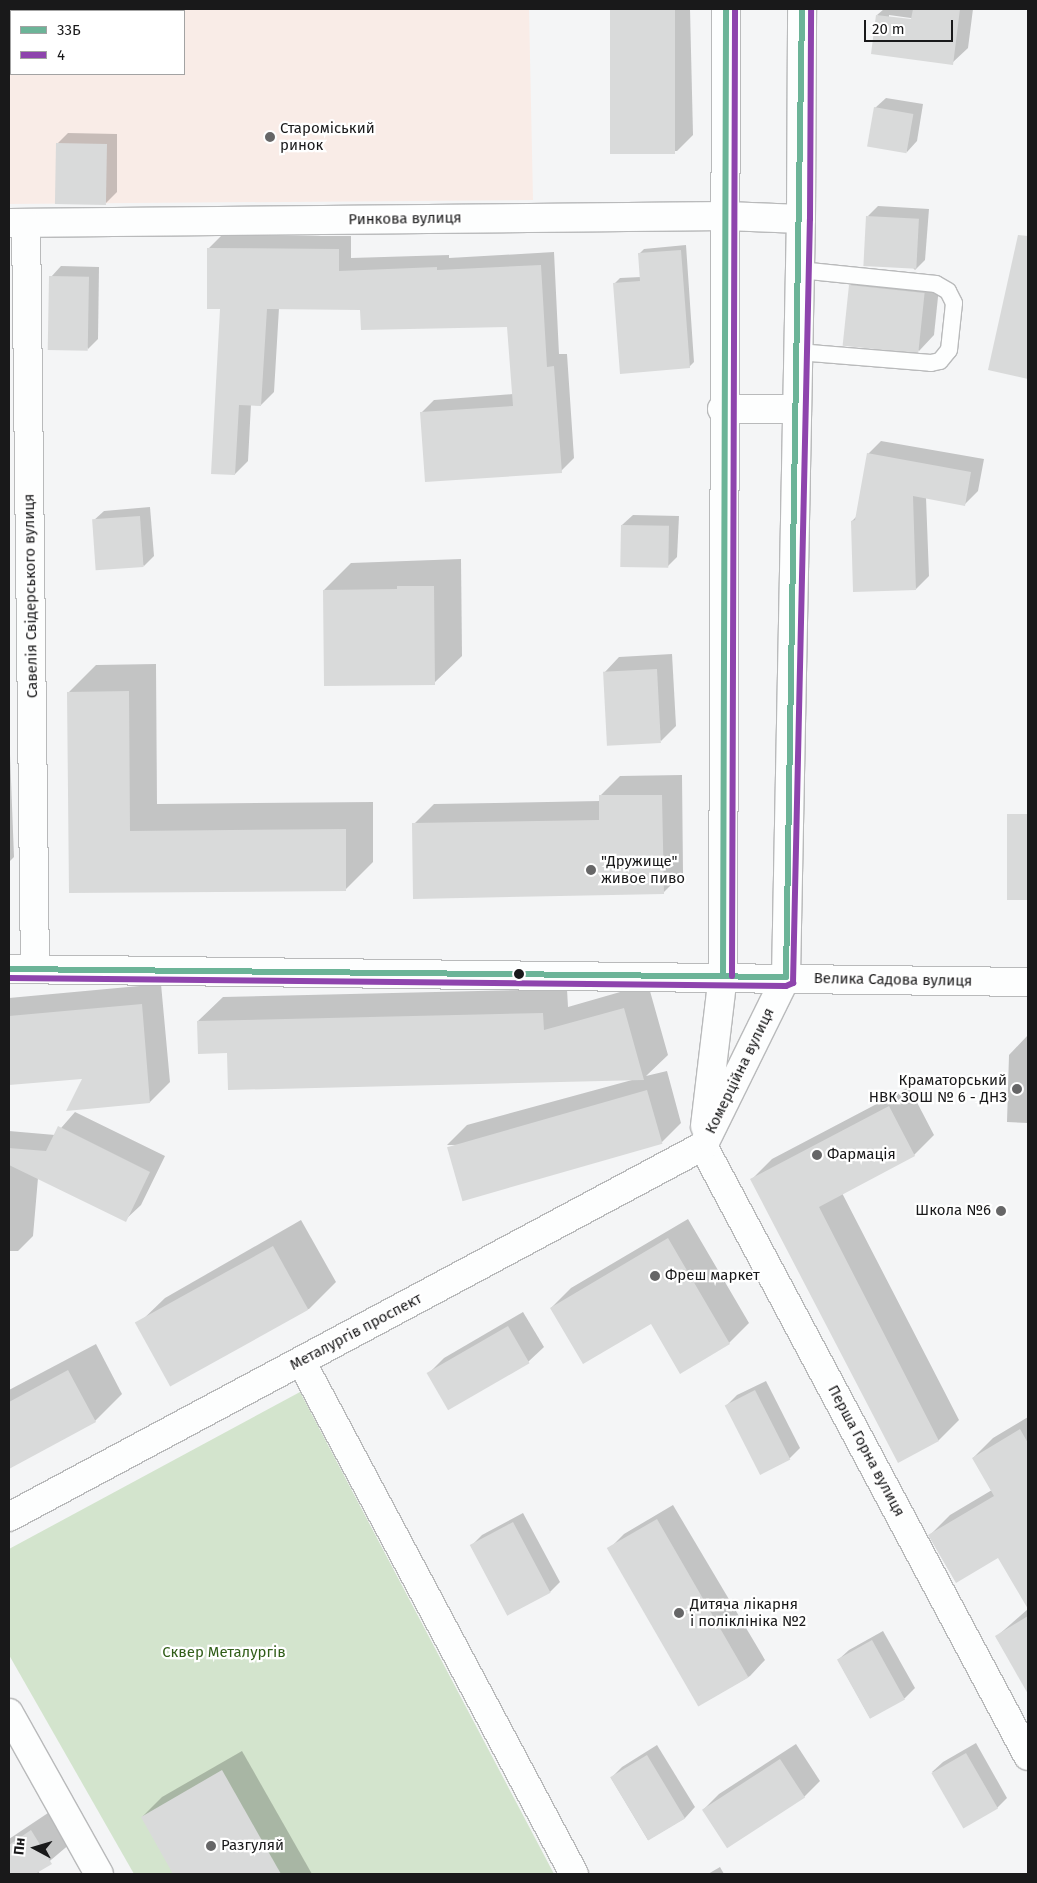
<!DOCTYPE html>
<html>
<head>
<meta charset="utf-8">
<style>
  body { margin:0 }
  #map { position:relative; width:1037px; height:1883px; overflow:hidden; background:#f4f5f6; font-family:"Fira Sans",sans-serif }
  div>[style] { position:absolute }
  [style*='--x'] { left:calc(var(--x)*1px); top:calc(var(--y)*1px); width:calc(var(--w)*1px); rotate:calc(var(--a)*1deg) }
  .commercial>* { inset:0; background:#f9ece7 }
  .green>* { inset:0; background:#d3e4cd }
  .shadow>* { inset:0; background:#0003 }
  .building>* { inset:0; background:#d9dada; transform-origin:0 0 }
  .roads { filter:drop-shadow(1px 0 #b9babb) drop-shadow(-1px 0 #b9babb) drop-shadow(0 1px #b9babb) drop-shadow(0 -1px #b9babb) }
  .lane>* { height:16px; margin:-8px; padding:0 8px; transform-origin:8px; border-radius:8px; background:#fdfefe }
  .street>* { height:28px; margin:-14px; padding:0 14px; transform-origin:14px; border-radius:14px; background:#fdfefe }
  .secondary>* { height:28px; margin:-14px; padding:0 14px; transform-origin:14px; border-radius:14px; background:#fdfefe }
  .bus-1>* { height:6px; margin:-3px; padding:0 3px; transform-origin:3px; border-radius:3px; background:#6cb498 }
  .bus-2>* { height:6px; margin:-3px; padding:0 3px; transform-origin:3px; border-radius:3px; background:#8e44ad }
  .dots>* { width:14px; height:14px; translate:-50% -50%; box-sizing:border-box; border:2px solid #fff; border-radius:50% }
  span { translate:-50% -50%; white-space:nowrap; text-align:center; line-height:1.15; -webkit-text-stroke:4.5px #fff; paint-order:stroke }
  .poi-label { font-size:15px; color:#19191a }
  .left { translate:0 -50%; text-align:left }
  .right { translate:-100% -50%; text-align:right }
  .street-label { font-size:15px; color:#19191a }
  .park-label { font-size:15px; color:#315e19 }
  .frame { position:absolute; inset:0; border:10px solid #19191a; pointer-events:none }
  .legend { position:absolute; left:10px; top:10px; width:175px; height:65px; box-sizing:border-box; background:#fff; border:1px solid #a3a3a3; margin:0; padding:6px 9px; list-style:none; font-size:15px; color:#19191a }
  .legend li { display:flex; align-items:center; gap:10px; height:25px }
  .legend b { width:25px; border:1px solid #a3a3a3 }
  .north { position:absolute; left:10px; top:1823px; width:50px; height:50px; -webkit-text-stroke:4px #fff; paint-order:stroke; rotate:276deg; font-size:14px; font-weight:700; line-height:20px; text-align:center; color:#19191a }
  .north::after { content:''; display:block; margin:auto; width:18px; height:22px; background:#19191a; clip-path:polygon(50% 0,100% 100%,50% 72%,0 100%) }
  .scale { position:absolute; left:864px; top:20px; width:89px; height:22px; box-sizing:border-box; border:2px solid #19191a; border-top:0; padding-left:6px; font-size:15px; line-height:18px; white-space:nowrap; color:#19191a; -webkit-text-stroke:4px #fff; paint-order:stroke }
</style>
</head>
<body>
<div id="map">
  <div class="commercial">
    <i style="clip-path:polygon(evenodd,9px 9px,529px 9px,533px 200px,9px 204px,9px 9px,11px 11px,184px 11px,184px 74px,11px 74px,11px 11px)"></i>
  </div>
  <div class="green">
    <i style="clip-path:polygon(300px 1392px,554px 1874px,134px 1874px,9px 1655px,9px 1549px)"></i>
  </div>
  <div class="shadow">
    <i style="clip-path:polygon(611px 9px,690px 9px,693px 135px,677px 151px,615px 152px)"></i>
    <i style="clip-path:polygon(evenodd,884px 9px,973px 9px,968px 48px,952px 63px,877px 15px,884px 9px,889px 15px,918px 19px,917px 21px,889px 18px,889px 15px)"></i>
    <i style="clip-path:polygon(886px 98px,923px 104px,917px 141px,907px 152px,875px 108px)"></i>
    <i style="clip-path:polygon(68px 133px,117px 134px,117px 192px,106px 203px,57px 144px)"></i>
    <i style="clip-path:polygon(878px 206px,929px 209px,925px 260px,915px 270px,868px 216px)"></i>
    <i style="clip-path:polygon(221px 236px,351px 236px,351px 258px,449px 255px,449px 258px,554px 252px,559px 354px,567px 354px,574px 458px,561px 471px,421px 413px,434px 400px,513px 394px,508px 325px,361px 309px,279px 308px,274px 392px,261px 405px,251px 404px,248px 461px,235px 474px,221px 308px,208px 249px)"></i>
    <i style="clip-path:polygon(686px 245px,694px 362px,689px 367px,615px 283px,620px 278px,641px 277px,639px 254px,644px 249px)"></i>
    <i style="clip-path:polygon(1028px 251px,1028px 378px,990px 369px,1013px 266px)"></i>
    <i style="clip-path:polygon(61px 266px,99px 267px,98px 339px,88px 349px,51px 277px)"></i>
    <i style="clip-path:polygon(865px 270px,940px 278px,934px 335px,919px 351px,850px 286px)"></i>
    <i style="clip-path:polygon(881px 441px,984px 459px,978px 491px,965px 504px,926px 497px,929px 576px,916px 589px,852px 521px,857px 516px,868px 454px)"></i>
    <i style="clip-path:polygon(150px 507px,154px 556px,144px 566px,93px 521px,104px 511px)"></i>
    <i style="clip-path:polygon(633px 515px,679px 516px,677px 557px,667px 567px,622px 525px)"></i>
    <i style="clip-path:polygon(461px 559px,462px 656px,434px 683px,324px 590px,351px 563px)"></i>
    <i style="clip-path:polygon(672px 654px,676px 726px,661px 741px,604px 673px,619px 657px)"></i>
    <i style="clip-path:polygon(156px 664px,157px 804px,373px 802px,373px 862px,346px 889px,70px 892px,68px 693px,96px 665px)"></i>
    <i style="clip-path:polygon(9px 728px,14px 857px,9px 862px)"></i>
    <i style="clip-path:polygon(682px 775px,683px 873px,663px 893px,414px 824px,434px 804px,600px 801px,600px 796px,620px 776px)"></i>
    <i style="clip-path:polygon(1028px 815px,1028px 899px,1007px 899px,1008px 835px)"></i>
    <i style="clip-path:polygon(161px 984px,170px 1082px,150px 1102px,84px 1077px,9px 1084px,9px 998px)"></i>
    <i style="clip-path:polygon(648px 984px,668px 1055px,646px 1076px,667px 1071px,681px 1123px,661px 1143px,447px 1145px,467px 1125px,632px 1080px,228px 1052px,198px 1021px,223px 997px,567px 989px,568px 1007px)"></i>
    <i style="clip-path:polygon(1028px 1035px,1028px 1123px,1007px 1122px,1009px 1055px)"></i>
    <i style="clip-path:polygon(909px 1087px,934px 1135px,914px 1155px,842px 1193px,959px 1420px,939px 1440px,898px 1461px,752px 1179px,772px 1159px)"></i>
    <i style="clip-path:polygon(75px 1112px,165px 1156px,141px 1205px,125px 1220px,38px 1178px,33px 1236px,18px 1251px,9px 1251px,9px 1131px,55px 1135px)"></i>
    <i style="clip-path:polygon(688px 1219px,749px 1323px,729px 1343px,651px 1323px,551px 1308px,571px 1288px)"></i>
    <i style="clip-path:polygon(301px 1220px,336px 1282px,309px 1309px,137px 1325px,165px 1298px)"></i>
    <i style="clip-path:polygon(523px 1312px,544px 1347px,528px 1362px,428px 1374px,444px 1358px)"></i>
    <i style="clip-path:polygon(96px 1344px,122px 1394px,95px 1421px,9px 1467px,9px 1390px)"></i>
    <i style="clip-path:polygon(766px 1381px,800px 1448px,790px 1458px,761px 1473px,726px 1406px,737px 1395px)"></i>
    <i style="clip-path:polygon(1028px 1417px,1028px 1606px,998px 1556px,930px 1535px,950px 1515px,992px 1490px,973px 1458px,993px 1438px)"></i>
    <i style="clip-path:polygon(673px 1505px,765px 1660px,750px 1676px,701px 1704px,609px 1549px,624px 1534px)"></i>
    <i style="clip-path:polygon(523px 1513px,560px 1582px,550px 1592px,507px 1614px,471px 1546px,482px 1535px)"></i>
    <i style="clip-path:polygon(1028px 1609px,1028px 1691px,996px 1637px)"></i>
    <i style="clip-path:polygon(883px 1631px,915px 1688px,905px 1698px,870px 1718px,838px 1660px,849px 1650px)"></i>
    <i style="clip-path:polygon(976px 1743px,1007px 1798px,997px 1808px,932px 1772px,943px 1762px)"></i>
    <i style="clip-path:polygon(796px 1744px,820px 1781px,804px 1797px,727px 1847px,703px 1810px,719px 1794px)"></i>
    <i style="clip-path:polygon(657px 1745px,695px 1807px,685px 1818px,648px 1840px,611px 1778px,622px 1767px)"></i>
    <i style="clip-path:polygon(242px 1751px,312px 1874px,175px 1874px,142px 1817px,162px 1797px)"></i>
    <i style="clip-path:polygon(51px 1811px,71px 1843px,38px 1871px,40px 1874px,9px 1874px,9px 1839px)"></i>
    <i style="clip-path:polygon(720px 1867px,724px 1874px,708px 1874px)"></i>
  </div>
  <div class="building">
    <i style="left:610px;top:9px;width:65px;height:145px"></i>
    <i style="clip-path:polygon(913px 9px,960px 9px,953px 65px,871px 54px,876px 15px,911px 19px)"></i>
    <i style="left:874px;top:107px;width:40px;height:40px;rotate:10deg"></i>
    <i style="left:56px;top:143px;width:51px;height:61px;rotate:1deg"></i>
    <i style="left:866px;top:216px;width:53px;height:50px;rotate:3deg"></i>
    <i style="clip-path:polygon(1018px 235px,1028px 236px,1028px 379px,988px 370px)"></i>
    <i style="clip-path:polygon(207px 248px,339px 249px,339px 271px,437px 267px,437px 270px,541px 265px,547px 367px,554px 366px,562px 473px,425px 482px,420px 412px,513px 406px,507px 327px,361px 330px,360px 310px,267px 309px,261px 406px,239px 405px,235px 475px,211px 474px,220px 309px,207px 309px)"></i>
    <i style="clip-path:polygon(681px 250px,690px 368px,620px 374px,613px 283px,640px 281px,638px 253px)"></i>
    <i style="left:49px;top:276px;width:40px;height:74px;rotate:1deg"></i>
    <i style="left:849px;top:285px;width:76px;height:61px;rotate:6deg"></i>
    <i style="clip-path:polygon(867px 453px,971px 472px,965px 506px,913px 496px,916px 590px,853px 592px,851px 521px,855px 520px)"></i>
    <i style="left:140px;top:516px;width:51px;height:48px;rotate:86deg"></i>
    <i style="left:621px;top:525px;width:48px;height:42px;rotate:1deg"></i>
    <i style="clip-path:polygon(397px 586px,434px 586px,435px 685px,324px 686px,323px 590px,397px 589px)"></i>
    <i style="left:657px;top:669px;width:74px;height:54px;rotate:87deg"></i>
    <i style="clip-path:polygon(129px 691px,130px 831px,346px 829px,346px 891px,69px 893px,67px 692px)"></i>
    <i style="clip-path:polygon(599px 795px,662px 795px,664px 894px,413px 899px,412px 823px,599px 820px)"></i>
    <i style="left:1007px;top:814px;width:21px;height:86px"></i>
    <i style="clip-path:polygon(142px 1004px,150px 1103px,66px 1111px,82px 1079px,9px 1085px,9px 1016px)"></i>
    <i style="clip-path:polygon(624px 1008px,644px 1080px,228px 1090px,227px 1053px,198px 1054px,197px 1021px,543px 1013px,544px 1030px)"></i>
    <i style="left:647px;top:1090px;width:56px;height:208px;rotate:74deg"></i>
    <i style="clip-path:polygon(889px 1106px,915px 1156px,819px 1207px,939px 1441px,898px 1463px,750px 1179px)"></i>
    <i style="clip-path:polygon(58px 1126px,150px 1172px,126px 1222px,9px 1165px,9px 1148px,46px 1151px)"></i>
    <i style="clip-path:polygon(668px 1238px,730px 1344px,680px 1374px,651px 1324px,583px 1364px,550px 1308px)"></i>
    <i style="left:273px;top:1246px;width:73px;height:158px;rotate:61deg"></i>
    <i style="left:508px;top:1326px;width:43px;height:94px;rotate:60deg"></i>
    <i style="clip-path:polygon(68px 1370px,96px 1422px,9px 1469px,9px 1402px)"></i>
    <i style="left:755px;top:1390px;width:78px;height:34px;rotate:63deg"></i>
    <i style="clip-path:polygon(1020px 1429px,1028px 1443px,1028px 1609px,998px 1558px,956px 1583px,928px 1535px,994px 1496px,972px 1458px)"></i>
    <i style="left:657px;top:1519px;width:183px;height:58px;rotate:60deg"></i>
    <i style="left:513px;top:1522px;width:80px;height:49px;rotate:62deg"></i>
    <i style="clip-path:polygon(1028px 1616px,1028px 1694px,995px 1636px)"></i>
    <i style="left:872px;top:1640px;width:68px;height:40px;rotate:61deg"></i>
    <i style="left:966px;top:1753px;width:64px;height:40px;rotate:60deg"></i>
    <i style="left:647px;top:1755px;width:74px;height:43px;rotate:59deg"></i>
    <i style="left:780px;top:1759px;width:46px;height:93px;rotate:57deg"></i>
    <i style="clip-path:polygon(222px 1770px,281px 1874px,173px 1874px,141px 1817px)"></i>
    <i style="clip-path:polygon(31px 1830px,52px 1864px,35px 1874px,9px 1874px,9px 1845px)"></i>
  </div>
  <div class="roads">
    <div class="lane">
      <i style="--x:798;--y:352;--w:133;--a:4.7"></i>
      <i style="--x:931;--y:363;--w:9;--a:-13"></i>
      <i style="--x:940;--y:361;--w:14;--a:-51"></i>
      <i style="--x:949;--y:350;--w:47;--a:-83.9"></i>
      <i style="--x:954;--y:303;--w:13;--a:-117"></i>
      <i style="--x:948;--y:291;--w:14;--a:-150"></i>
      <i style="--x:936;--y:284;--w:137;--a:-174.1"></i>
    </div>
    <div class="street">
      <i style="--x:9;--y:223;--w:717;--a:-0.56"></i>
      <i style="--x:726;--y:216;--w:75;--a:2.3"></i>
      <i style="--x:26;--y:223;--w:746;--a:89.31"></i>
      <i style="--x:705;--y:1126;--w:151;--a:-83.2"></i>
      <i style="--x:703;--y:1146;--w:691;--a:61.95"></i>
      <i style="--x:703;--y:1146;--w:188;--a:-63.8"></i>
      <i style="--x:301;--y:1361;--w:581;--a:61.98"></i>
      <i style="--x:9;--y:1517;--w:787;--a:-28.13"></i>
      <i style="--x:9;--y:1713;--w:184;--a:60.8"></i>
    </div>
    <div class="secondary">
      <i style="--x:722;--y:409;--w:75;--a:0"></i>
      <i style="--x:9;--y:969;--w:1019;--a:0.73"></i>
      <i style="--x:723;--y:976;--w:967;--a:-89.82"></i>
      <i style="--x:786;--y:977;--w:758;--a:-88.87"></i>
      <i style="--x:801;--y:219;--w:210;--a:-89.7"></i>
    </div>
  </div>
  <div class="bus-1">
    <i style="--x:9;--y:969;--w:777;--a:0.59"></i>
    <i style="--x:786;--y:977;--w:968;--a:-89.05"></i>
    <i style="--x:723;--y:976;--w:967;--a:-89.82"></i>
  </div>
  <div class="bus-2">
    <i style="--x:732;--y:976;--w:967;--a:-89.82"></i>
    <i style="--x:9;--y:978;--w:777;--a:0.59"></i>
    <i style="--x:786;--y:986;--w:8;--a:-23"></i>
    <i style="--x:793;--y:983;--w:764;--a:-88.73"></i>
    <i style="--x:810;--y:219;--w:210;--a:-89.7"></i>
  </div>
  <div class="dots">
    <i style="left:270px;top:137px;background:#666667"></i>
    <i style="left:591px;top:870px;background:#666667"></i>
    <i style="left:519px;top:974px;background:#19191a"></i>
    <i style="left:1017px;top:1089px;background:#666667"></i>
    <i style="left:817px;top:1155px;background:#666667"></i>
    <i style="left:1001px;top:1211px;background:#666667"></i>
    <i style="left:655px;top:1276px;background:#666667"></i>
    <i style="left:679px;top:1613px;background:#666667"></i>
    <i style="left:211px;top:1846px;background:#666667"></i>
  </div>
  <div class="poi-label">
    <span class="left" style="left:280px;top:137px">Староміський<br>ринок</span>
    <span class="left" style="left:601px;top:870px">"Дружище"<br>живое пиво</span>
    <span class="right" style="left:1007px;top:1089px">Краматорський<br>НВК ЗОШ № 6 - ДНЗ</span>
    <span class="left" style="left:827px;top:1155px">Фармація</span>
    <span class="right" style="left:991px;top:1211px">Школа №6</span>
    <span class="left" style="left:665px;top:1276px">Фреш маркет</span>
    <span class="left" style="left:690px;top:1613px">Дитяча лікарня<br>і поліклініка №2</span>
    <span class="left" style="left:221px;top:1846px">Разгуляй</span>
  </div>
  <div class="street-label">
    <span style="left:405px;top:219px;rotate:-1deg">Ринкова вулиця</span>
    <span style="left:31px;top:596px;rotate:-91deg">Савелія Свідерського вулиця</span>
    <span style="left:893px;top:980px;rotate:1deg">Велика Садова вулиця</span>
    <span style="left:740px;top:1071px;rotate:-64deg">Комерційна вулиця</span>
    <span style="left:356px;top:1332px;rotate:-28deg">Металургів проспект</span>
    <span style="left:866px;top:1451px;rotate:62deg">Перша Горна вулиця</span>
  </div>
  <div class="park-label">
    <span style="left:224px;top:1653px">Сквер Металургів</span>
  </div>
  <div class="frame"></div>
  <ul class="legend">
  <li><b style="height:6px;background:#6cb498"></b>33Б</li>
  <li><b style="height:6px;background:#8e44ad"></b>4</li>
  </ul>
  <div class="north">Пн</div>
  <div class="scale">20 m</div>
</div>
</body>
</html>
